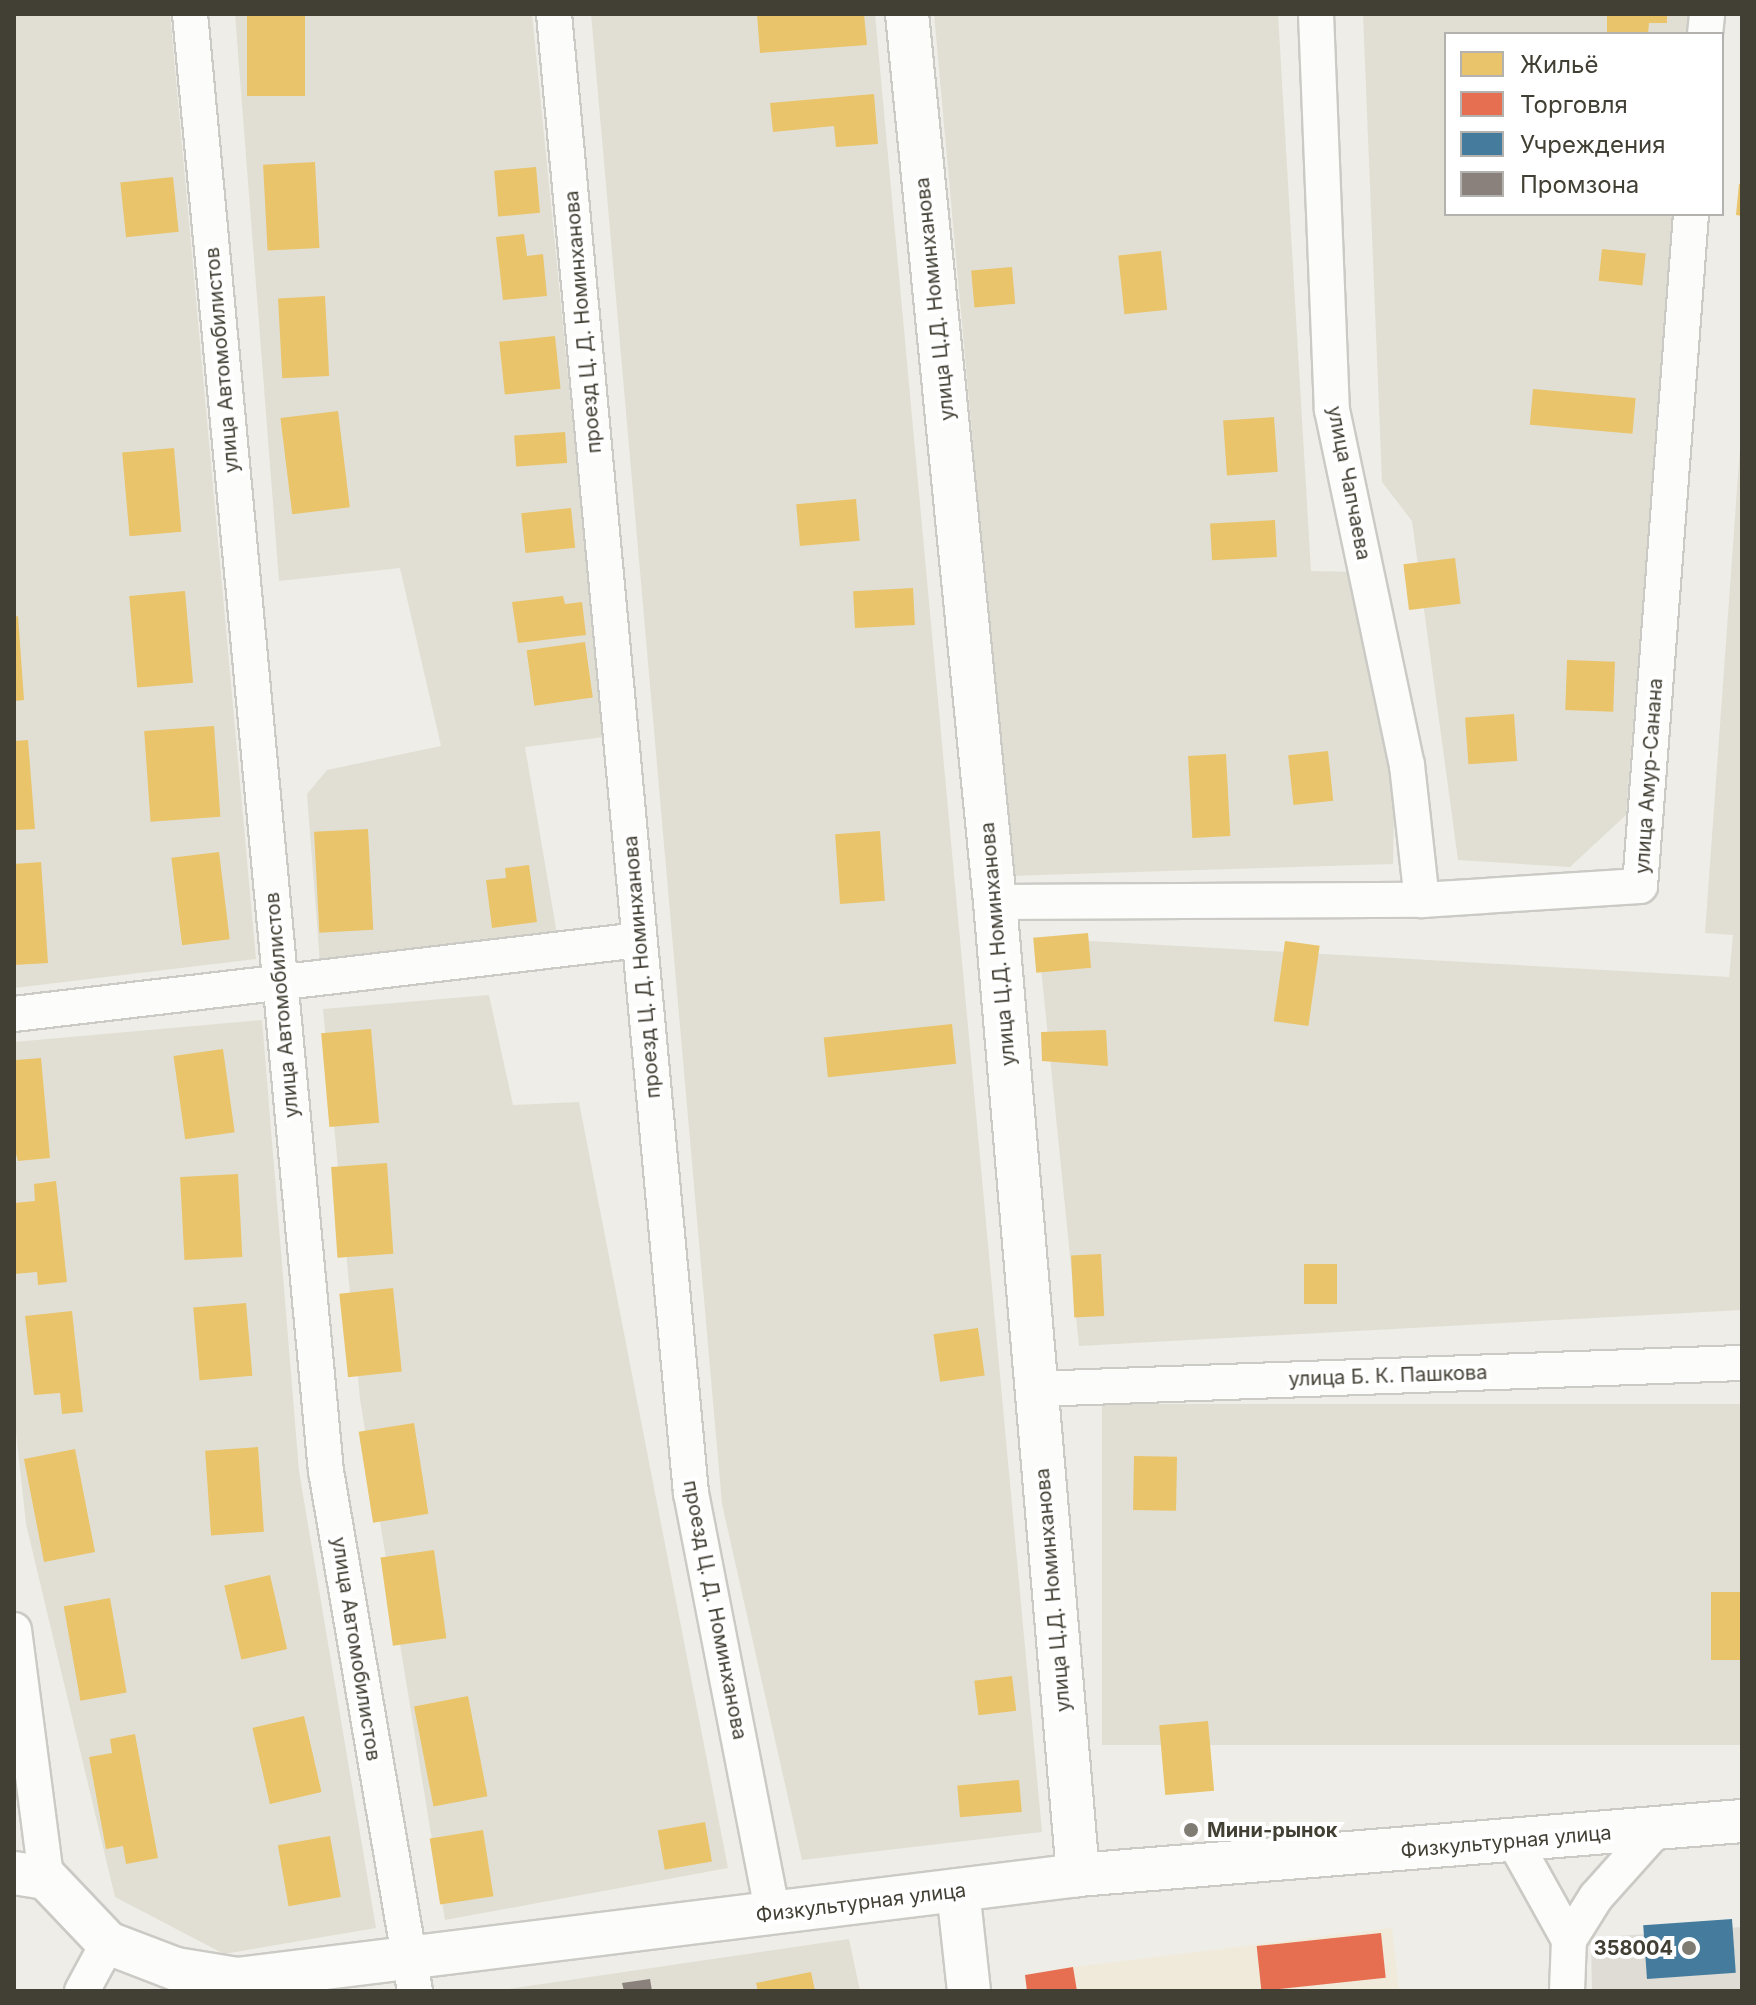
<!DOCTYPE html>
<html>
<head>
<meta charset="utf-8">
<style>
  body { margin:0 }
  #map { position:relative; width:1756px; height:2005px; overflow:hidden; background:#eeede7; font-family:Inter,sans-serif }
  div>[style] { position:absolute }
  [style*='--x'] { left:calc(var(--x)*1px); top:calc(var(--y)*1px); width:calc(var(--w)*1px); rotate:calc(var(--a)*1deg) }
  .residential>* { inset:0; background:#e1dfd4; transform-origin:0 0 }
  .commercial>* { inset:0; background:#f0eada }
  .industrial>* { inset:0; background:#dedcd5 }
  .homes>* { inset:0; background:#e9c46a; transform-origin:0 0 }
  .shops>* { inset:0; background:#e76f51; transform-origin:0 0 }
  .public>* { inset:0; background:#457b9d; transform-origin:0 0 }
  .industry>* { inset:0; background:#8a817c }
  .roads { filter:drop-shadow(2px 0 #cbcac5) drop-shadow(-2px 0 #cbcac5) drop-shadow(0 2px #cbcac5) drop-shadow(0 -2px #cbcac5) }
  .minor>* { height:34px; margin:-17px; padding:0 17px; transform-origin:17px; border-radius:17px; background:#fcfcfb }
  .tertiary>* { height:42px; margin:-21px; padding:0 21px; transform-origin:21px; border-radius:21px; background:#fcfcfb }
  .dots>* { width:22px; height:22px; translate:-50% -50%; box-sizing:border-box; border:4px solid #fff; border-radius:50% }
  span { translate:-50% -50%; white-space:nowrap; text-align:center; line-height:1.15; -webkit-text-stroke:8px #fff; paint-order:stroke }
  .street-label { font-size:20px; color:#423f34 }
  .poi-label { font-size:20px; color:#423f34; font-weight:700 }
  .left { translate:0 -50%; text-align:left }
  .right { translate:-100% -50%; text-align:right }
  .frame { position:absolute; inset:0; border:16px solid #423f34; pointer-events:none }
  .legend { position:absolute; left:1444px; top:32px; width:280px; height:184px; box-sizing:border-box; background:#fff; border:2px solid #b3b2ae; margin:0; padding:10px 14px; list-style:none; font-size:24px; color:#423f34 }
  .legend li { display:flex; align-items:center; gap:16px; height:40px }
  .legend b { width:40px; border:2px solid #b3b2ae }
</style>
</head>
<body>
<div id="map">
  <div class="residential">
    <i style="clip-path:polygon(14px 14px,170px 14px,256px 959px,14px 988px)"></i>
    <i style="clip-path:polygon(235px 14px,532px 14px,604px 737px,525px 747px,557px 934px,320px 963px,307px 794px,327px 770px,441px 746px,400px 568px,279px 581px)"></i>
    <i style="clip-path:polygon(591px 14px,875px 14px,1042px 1832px,802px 1860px,722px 1504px)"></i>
    <i style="clip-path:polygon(934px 14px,1278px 14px,1311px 571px,1355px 572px,1395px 757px,1393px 864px,1012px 876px)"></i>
    <i style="clip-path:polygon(1363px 14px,1689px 14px,1687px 34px,1446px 34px,1446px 214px,1673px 214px,1626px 815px,1570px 867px,1458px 860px,1412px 521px,1382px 482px)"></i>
    <i style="clip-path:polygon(1742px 420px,1742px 1310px,1079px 1346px,1038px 938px,1729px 977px,1733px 935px,1705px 933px)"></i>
    <i style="clip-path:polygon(489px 995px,513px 1105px,579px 1102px,728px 1868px,445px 1920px,360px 1399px,323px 1009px)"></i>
    <i style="clip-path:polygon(262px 1020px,299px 1471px,376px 1928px,224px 1954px,115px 1897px,26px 1524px,14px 1414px,14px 1042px)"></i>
    <i style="left:1742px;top:1404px;width:341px;height:640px;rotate:90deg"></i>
    <i style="clip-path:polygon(849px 1939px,860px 1991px,495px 1991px)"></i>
  </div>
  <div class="commercial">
    <i style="clip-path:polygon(1392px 1928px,1399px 1991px,1077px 1991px,1073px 1967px)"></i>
  </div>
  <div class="industrial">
    <i style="clip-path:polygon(1742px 1927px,1742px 1991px,1592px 1991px,1591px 1938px)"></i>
  </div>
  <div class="homes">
    <i style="left:247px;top:14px;width:58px;height:82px"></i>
    <i style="clip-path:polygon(757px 14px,864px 14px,867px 45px,760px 53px)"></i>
    <i style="clip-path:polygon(1607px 14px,1667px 14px,1667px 23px,1649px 23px,1648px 34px,1607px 34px)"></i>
    <i style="clip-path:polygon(874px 94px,878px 144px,836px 147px,834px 126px,773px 132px,770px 103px)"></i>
    <i style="left:315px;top:162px;width:86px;height:52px;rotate:87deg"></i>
    <i style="left:536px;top:167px;width:46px;height:42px;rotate:85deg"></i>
    <i style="left:173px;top:177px;width:55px;height:53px;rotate:84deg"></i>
    <i style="clip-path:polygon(1739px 184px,1742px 184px,1742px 216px,1736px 215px)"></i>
    <i style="clip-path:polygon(524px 234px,527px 256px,543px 254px,547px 296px,503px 300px,496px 237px)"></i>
    <i style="left:1602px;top:249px;width:44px;height:32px;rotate:6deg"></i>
    <i style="left:1161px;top:251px;width:59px;height:43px;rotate:84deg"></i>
    <i style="left:1012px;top:267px;width:37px;height:41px;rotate:85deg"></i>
    <i style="left:325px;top:296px;width:80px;height:47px;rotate:87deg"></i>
    <i style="left:555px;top:336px;width:53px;height:56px;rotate:84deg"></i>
    <i style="left:1533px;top:389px;width:103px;height:36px;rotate:5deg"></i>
    <i style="left:338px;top:411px;width:97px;height:58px;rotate:83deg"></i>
    <i style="left:1274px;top:417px;width:55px;height:51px;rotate:86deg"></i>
    <i style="left:565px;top:432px;width:31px;height:51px;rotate:86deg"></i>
    <i style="left:174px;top:448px;width:84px;height:52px;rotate:85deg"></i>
    <i style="left:856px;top:499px;width:42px;height:60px;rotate:85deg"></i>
    <i style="left:571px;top:508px;width:40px;height:50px;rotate:84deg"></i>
    <i style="left:1275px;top:520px;width:37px;height:65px;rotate:87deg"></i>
    <i style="left:1455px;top:558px;width:46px;height:52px;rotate:83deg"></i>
    <i style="left:913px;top:588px;width:37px;height:60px;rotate:87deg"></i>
    <i style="left:185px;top:591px;width:92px;height:56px;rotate:85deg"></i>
    <i style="clip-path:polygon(563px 596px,565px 604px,582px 602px,586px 635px,518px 643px,512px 602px)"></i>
    <i style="clip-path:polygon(18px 616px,24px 700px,14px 701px,14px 617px)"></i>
    <i style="left:585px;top:642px;width:56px;height:59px;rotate:82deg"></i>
    <i style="left:1567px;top:660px;width:48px;height:50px;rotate:2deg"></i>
    <i style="left:1514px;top:714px;width:47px;height:49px;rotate:86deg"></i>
    <i style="left:214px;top:726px;width:91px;height:70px;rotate:86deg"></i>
    <i style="clip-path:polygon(28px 740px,35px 829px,14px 830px,14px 741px)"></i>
    <i style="left:1328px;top:751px;width:50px;height:40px;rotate:84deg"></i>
    <i style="left:1226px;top:754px;width:82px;height:38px;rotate:87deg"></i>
    <i style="left:368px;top:829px;width:101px;height:54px;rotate:87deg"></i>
    <i style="left:880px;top:831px;width:70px;height:45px;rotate:86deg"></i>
    <i style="left:219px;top:852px;width:88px;height:48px;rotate:83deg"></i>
    <i style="clip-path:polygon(41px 862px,48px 963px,14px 965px,14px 864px)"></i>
    <i style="clip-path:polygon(529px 865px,537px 922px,492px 928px,486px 880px,506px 878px,505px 868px)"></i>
    <i style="left:1088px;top:933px;width:35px;height:55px;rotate:85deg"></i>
    <i style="left:1285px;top:941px;width:35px;height:81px;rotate:8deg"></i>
    <i style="left:952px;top:1024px;width:40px;height:129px;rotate:84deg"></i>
    <i style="left:371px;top:1029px;width:94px;height:50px;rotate:85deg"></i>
    <i style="clip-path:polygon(1106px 1030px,1108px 1066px,1042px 1061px,1041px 1032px)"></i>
    <i style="left:223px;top:1049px;width:84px;height:50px;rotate:82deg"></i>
    <i style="clip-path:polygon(41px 1058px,50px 1158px,18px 1161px,14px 1147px,16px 1060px)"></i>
    <i style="left:387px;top:1163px;width:91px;height:56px;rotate:86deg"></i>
    <i style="left:238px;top:1174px;width:83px;height:58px;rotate:87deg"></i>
    <i style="clip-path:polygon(56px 1181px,67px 1282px,38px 1285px,37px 1272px,14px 1274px,14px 1203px,35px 1201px,34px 1184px)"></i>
    <i style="left:1101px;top:1254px;width:62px;height:30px;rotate:87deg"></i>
    <i style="left:1304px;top:1264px;width:33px;height:40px"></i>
    <i style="left:393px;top:1288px;width:84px;height:54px;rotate:84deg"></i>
    <i style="left:246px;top:1303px;width:73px;height:53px;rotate:85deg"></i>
    <i style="clip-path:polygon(72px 1311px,83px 1412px,62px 1414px,60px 1393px,34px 1395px,25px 1316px)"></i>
    <i style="left:978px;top:1328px;width:48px;height:45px;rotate:82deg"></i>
    <i style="left:414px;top:1423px;width:92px;height:56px;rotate:81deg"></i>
    <i style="left:258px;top:1447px;width:85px;height:53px;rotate:86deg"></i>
    <i style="left:75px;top:1449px;width:105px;height:52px;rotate:79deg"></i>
    <i style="left:1134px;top:1456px;width:43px;height:54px;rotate:1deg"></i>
    <i style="left:434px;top:1550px;width:89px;height:54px;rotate:82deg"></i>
    <i style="left:270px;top:1575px;width:76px;height:47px;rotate:77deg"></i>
    <i style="left:1742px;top:1592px;width:68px;height:31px;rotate:90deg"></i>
    <i style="left:110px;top:1598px;width:96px;height:47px;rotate:80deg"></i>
    <i style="left:1012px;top:1676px;width:35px;height:38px;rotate:83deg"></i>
    <i style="left:468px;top:1696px;width:102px;height:55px;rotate:79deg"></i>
    <i style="left:304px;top:1716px;width:78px;height:53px;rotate:77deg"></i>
    <i style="left:1208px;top:1721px;width:70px;height:49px;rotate:85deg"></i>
    <i style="clip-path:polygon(135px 1734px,158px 1858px,126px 1864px,123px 1846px,106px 1849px,89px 1757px,112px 1753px,110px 1739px)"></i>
    <i style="left:1019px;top:1780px;width:32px;height:62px;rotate:85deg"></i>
    <i style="left:705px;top:1822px;width:40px;height:48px;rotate:80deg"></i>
    <i style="left:483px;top:1830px;width:67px;height:54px;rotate:81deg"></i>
    <i style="left:330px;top:1836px;width:62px;height:53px;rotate:80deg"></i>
    <i style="clip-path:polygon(811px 1972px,815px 1991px,758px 1991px,756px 1983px)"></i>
  </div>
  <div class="shops">
    <i style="left:1381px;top:1933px;width:45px;height:125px;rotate:84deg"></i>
    <i style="clip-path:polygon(1073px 1967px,1077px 1991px,1027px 1991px,1025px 1975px)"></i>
  </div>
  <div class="public">
    <i style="left:1732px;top:1919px;width:54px;height:89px;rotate:86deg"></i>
  </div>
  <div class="industry">
    <i style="clip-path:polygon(650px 1979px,652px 1991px,624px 1991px,622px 1983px)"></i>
  </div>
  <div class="roads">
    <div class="minor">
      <i style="--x:190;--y:14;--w:1463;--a:84.67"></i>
      <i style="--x:326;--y:1471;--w:528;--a:80.29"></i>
      <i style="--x:554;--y:14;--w:1485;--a:84.71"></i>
      <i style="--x:691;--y:1493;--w:429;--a:79"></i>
      <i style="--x:1316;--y:14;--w:396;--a:87.7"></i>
      <i style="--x:1332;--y:410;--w:363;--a:78.1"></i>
      <i style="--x:1407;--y:765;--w:136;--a:83.7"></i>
      <i style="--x:1705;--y:34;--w:20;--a:-84"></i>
      <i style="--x:995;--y:902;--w:427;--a:-0.3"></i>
      <i style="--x:1422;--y:900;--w:218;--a:-3.7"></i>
      <i style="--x:1640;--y:886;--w:674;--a:-85.66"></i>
      <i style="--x:14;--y:1014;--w:629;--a:-6.75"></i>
      <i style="--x:1035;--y:1389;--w:707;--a:-2.11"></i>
      <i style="--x:14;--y:1630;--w:250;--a:82.6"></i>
      <i style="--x:1514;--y:1841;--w:113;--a:60.9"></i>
      <i style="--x:82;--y:1991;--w:55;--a:-61.6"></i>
      <i style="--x:1567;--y:1991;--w:51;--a:-87.8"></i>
      <i style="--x:1569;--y:1940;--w:51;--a:-57.9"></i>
      <i style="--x:1596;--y:1897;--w:90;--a:-48.2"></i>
    </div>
    <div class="tertiary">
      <i style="--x:907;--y:14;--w:892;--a:84.34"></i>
      <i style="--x:995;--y:902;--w:977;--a:85.12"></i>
      <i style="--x:14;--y:1873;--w:32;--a:9"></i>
      <i style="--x:46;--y:1878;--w:90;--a:46.4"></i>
      <i style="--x:108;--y:1943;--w:73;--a:20.9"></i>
      <i style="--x:176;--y:1969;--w:62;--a:9.3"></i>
      <i style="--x:237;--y:1979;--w:847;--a:-7.05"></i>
      <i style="--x:1078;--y:1875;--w:666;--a:-4.65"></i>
      <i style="--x:958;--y:1890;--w:102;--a:83.8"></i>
    </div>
  </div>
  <div class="dots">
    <i style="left:1191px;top:1830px;background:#7e7c73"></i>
    <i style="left:1689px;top:1948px;background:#7e7c73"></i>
  </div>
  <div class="street-label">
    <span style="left:935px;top:299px;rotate:-96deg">улица Ц.Д. Номинханова</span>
    <span style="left:583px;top:322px;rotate:-95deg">проезд Ц. Д. Номинханова</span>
    <span style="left:222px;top:360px;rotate:-95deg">улица Автомобилистов</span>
    <span style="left:1349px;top:483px;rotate:79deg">улица Чапчаева</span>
    <span style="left:1649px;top:776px;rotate:-86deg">улица Амур-Санана</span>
    <span style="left:998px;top:944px;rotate:-95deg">улица Ц.Д. Номинханова</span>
    <span style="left:642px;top:967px;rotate:-95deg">проезд Ц. Д. Номинханова</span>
    <span style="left:282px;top:1005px;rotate:-95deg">улица Автомобилистов</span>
    <span style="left:1388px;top:1376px;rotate:-2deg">улица Б. К. Пашкова</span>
    <span style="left:1053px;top:1590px;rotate:-95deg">улица Ц.Д. Номинханова</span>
    <span style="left:715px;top:1610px;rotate:79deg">проезд Ц. Д. Номинханова</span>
    <span style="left:356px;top:1649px;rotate:81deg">улица Автомобилистов</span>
    <span style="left:1506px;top:1842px;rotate:-5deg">Физкультурная улица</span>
    <span style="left:861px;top:1903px;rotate:-7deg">Физкультурная улица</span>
  </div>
  <div class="poi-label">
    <span class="left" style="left:1207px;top:1830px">Мини-рынок</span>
    <span class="right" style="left:1673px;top:1948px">358004</span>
  </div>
  <div class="frame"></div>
  <ul class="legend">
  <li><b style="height:22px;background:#e9c46a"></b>Жильё</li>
  <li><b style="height:22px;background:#e76f51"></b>Торговля</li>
  <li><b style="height:22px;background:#457b9d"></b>Учреждения</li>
  <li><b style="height:22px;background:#8a817c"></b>Промзона</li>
  </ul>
</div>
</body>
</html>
